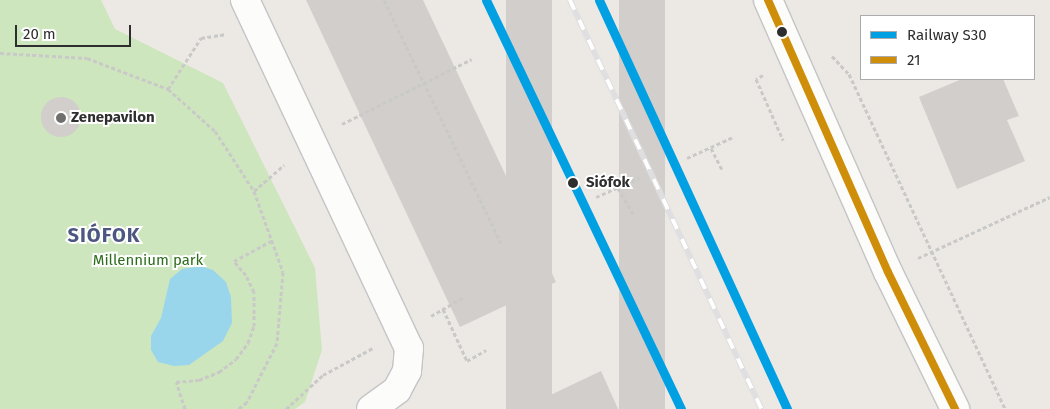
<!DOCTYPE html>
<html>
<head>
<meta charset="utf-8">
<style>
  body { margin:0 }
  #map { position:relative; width:1050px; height:409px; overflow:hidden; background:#ece8e4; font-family:"Fira Sans",sans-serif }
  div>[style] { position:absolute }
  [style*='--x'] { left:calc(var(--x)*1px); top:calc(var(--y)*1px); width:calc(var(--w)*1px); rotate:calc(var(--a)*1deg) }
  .green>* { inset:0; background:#cee6be }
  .water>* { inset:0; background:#99d6ec }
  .building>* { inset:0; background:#d1cecb; transform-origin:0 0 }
  .round { border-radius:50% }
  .path>* { height:3px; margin-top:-1.5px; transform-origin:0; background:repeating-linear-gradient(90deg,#c9c9c8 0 4px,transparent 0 6.5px) }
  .roads { filter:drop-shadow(1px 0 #c5c4c5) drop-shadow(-1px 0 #c5c4c5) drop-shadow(0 1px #c5c4c5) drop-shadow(0 -1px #c5c4c5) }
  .minor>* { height:28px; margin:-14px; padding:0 14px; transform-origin:14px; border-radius:14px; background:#fcfcfb }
  .rail>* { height:5.5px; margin-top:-2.75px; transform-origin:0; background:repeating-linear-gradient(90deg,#fff 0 11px,#dfdfe1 0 22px); box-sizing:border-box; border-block:1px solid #dfdfe1 }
  .bus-1>* { height:8px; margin:-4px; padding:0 4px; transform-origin:4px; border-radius:4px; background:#cf8e09 }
  .rail-1>* { height:9px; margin:-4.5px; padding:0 4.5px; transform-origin:4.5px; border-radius:4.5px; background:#00a0e3 }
  .dots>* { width:14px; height:14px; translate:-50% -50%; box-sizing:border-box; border:2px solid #fff; border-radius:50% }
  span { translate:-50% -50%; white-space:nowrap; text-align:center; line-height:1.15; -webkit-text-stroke:4px #fff; paint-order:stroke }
  .poi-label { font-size:15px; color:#2e2e2e; font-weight:700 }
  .left { translate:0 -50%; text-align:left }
  .stop-label { font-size:15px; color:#2e2e2e; font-weight:700 }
  .park-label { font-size:15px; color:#2c6e1b }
  .district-label { font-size:20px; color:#4d5680; font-weight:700; letter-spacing:1px }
  .legend { position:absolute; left:860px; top:15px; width:175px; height:65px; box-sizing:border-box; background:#fff; border:1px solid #ababab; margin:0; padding:6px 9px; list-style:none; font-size:15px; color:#2e2e2e }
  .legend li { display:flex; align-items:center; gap:10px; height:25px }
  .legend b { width:25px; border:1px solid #ababab }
  .scale { position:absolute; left:15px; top:25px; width:116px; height:22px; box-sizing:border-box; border:2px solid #2e2e2e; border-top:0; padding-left:6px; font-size:15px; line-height:18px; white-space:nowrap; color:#2e2e2e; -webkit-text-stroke:4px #fff; paint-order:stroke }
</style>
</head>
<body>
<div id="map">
  <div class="green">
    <i style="clip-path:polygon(0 0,101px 0,115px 29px,223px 83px,315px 268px,322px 350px,305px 402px,295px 409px,0 409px)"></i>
  </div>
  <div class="water">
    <i style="clip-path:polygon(201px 266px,213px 270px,226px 282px,231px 297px,232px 323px,223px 341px,189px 365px,174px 366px,158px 362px,151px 350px,151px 336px,161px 318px,170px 279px,182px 269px)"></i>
  </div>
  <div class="building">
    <i style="clip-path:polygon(306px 0,423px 0,556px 282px,460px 327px)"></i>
    <i style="left:506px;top:0;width:46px;height:452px"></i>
    <i style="left:619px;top:0;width:46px;height:452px"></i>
    <i style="clip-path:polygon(962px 79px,1003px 79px,1019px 116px,1007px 120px,1025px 161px,957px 189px,919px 97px)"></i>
    <i class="round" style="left:41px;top:97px;width:40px;height:40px"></i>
    <i style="clip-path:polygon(601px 371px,618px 409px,521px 409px)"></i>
  </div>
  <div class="path">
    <i style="--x:384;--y:0;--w:270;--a:64.3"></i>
    <i style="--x:0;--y:53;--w:87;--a:3.3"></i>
    <i style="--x:87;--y:58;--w:87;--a:20.9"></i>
    <i style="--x:168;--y:89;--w:63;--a:41.8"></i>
    <i style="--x:215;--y:131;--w:72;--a:57"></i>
    <i style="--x:254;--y:191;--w:86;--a:70.3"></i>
    <i style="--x:283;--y:272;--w:71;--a:94.8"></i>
    <i style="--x:277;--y:343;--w:66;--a:117"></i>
    <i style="--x:247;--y:402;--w:11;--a:142"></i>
    <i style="--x:832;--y:56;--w:25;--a:47"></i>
    <i style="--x:849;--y:74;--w:370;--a:65"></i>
    <i style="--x:763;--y:75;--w:8;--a:150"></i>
    <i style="--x:756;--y:79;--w:67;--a:66.1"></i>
    <i style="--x:168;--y:89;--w:61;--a:-57.1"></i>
    <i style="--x:201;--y:38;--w:24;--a:-9"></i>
    <i style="--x:342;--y:124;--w:145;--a:-26.6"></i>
    <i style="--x:711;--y:148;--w:25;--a:63"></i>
    <i style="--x:687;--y:158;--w:51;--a:-24.5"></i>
    <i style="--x:618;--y:188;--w:30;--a:60"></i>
    <i style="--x:254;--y:191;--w:40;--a:-41"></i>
    <i style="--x:596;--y:197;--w:47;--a:-23.8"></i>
    <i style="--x:918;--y:258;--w:145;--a:-24.8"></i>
    <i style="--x:443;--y:309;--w:57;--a:65.2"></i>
    <i style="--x:467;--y:361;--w:22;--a:-30"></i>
    <i style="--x:431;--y:316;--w:39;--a:-30"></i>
    <i style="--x:185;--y:409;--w:28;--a:-108"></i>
    <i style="--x:176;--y:382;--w:23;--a:-5"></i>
    <i style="--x:199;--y:380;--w:22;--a:-22"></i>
    <i style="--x:219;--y:372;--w:21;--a:-37"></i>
    <i style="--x:236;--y:359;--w:20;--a:-53"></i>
    <i style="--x:248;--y:343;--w:18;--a:-71"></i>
    <i style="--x:254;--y:326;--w:34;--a:-90"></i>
    <i style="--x:254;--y:292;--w:19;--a:-115"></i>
    <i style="--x:246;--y:275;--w:18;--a:-131"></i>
    <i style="--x:234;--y:261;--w:44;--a:-28.3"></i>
    <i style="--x:286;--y:409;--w:50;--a:-42.6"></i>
    <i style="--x:323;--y:375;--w:57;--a:-28.4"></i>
  </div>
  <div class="roads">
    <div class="minor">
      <i style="--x:245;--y:0;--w:385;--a:64.8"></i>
      <i style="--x:409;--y:348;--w:23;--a:95"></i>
      <i style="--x:407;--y:371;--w:21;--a:118"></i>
      <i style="--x:397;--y:390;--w:32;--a:144"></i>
      <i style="--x:768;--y:0;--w:297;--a:66.2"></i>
      <i style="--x:888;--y:272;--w:153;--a:63.9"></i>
    </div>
  </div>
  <div class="rail">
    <i style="--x:570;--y:0;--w:452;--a:64.9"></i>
  </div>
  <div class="bus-1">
    <i style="--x:768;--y:0;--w:297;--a:66.2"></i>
    <i style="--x:888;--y:272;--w:153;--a:63.9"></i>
  </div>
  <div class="rail-1">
    <i style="--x:486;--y:0;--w:453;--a:64.5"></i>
    <i style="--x:599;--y:0;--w:450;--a:65.3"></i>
  </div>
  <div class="dots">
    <i style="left:782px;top:32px;background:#2e2e2e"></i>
    <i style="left:61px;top:118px;background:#706f6e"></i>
    <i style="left:573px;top:183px;background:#2e2e2e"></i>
  </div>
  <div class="poi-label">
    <span class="left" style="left:71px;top:118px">Zenepavilon</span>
  </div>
  <div class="stop-label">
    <span class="left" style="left:586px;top:183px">Siófok</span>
  </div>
  <div class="park-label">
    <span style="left:148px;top:261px">Millennium park</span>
  </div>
  <div class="district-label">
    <span style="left:104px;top:235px">SIÓFOK</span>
  </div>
  <ul class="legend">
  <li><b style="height:6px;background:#00a0e3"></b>Railway S30</li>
  <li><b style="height:6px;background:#cf8e09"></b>21</li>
  </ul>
  <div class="scale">20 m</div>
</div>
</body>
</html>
